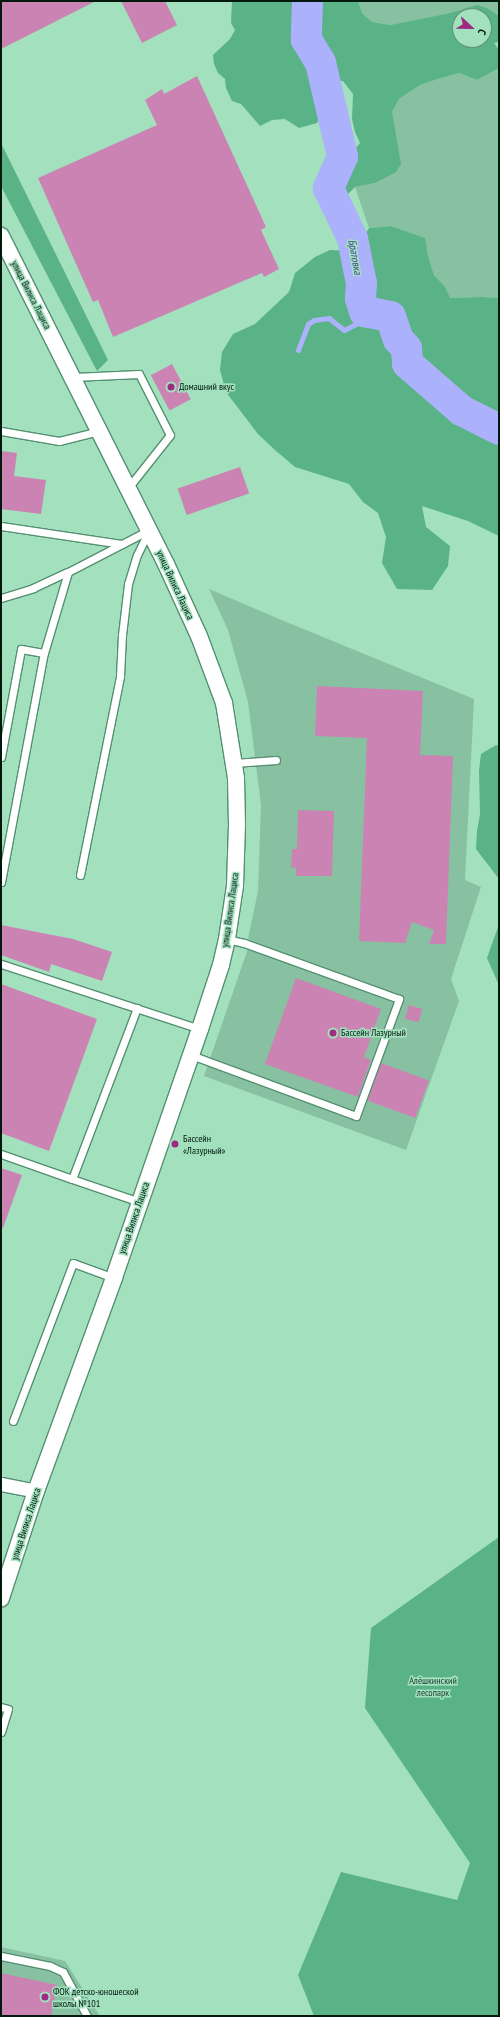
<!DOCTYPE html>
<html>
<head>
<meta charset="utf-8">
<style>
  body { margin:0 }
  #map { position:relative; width:500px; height:2017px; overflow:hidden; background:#a2e0be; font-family:"PT Sans Narrow",sans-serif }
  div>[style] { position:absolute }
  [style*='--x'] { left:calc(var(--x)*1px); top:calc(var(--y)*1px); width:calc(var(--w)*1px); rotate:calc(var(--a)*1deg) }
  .green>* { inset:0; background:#88c1a2 }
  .forest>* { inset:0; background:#5ab287 }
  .stream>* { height:5px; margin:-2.5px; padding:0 2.5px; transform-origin:2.5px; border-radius:2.5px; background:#acb1fc }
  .river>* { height:31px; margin:-15.5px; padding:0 15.5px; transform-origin:15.5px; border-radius:15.5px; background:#acb1fc }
  .building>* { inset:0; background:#cb83b3; transform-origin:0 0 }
  .roads { filter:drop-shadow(1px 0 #549071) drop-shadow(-1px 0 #549071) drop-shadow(0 1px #549071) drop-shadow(0 -1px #549071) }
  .service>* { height:7px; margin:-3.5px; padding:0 3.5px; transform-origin:3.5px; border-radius:3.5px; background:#fff }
  .minor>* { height:13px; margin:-6.5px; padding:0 6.5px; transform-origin:6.5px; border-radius:6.5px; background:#fff }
  .tertiary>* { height:16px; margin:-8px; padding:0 8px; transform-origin:8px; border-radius:8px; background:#fff }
  .dots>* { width:11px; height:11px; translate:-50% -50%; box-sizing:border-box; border:2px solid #a2e0be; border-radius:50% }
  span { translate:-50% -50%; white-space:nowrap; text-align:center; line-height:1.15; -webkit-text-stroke:3px #a2e0be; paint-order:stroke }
  .street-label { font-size:10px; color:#01180d }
  .poi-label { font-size:10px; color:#01180d }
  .left { translate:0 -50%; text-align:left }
  .park-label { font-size:10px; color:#163c2a }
  .water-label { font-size:11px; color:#444197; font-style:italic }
  .frame { position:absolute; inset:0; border:2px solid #01180d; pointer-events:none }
  .north { position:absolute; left:452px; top:8px; width:40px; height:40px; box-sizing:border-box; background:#a2e0be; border:1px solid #629077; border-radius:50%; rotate:112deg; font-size:11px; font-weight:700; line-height:16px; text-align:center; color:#01180d }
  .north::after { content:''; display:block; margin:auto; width:14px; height:18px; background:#a02981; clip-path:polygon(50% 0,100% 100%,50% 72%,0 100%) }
</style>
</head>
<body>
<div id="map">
  <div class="green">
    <i style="clip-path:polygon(358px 1px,499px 1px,499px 16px,487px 8px,477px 6px,450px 13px,390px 25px,372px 22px,362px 13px)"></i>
    <i style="clip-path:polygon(499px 68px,499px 298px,482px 297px,449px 298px,445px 287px,434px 275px,428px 256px,424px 238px,391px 226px,369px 228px,355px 187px,375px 183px,392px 112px,399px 99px,420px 85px,438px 79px,459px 73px,477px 80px)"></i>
    <i style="clip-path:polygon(209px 589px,284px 621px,474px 699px,465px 880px,481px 887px,451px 979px,459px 1001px,406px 1150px,204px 1076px,251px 940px,248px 939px,258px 891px,261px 805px,248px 702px,228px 630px)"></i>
    <i style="clip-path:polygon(1px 1947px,65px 1961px,100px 2016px,1px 2016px)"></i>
  </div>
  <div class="forest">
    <i style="clip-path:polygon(evenodd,232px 1px,358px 1px,362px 13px,372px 22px,390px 25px,450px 13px,477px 5px,487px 8px,499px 16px,499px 42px,494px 43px,499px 50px,499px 68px,477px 80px,459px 73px,438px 79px,420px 85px,399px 99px,392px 112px,401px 164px,396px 172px,375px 183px,355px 187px,346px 196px,328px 188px,339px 168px,360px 143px,355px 132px,352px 119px,353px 94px,343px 81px,333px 82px,327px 87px,324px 106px,317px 123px,299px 128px,285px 119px,272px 120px,260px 126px,241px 104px,232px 101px,226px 88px,225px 79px,218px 73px,214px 64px,213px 55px,230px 39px,235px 30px,231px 23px,232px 1px,460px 16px,484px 16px,484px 40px,460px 40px,460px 16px)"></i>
    <i style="clip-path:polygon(1px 143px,108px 360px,97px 371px,1px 186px)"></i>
    <i style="clip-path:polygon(391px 226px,425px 238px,428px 256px,434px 275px,445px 287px,450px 298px,482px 297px,499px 298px,499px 536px,468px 521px,422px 506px,426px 527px,450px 546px,448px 566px,432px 590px,397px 589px,382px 563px,386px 537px,378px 513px,363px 502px,349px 484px,295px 467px,275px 450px,258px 434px,226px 392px,220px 370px,222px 352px,233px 334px,255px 324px,289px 292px,295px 273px,315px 257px,330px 250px,355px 251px,369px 228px)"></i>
    <i style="clip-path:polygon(496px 745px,499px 746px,499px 879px,476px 849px,477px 831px,480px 814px,479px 771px,481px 754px)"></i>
    <i style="clip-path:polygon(499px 924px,499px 983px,498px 983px,487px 958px)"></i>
    <i style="clip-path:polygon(499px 1537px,499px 2016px,314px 2016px,298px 1975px,341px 1872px,457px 1900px,470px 1863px,365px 1708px,371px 1628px)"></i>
  </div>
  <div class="stream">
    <i style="--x:298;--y:350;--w:28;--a:-69"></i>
    <i style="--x:308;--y:324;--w:7;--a:-34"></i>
    <i style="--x:314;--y:320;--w:15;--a:-8"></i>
    <i style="--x:329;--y:318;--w:19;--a:39"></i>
    <i style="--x:344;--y:330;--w:16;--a:-27"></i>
    <i style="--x:358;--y:323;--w:13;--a:-63"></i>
  </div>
  <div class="river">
    <i style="--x:307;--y:1;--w:38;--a:92"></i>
    <i style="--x:306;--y:39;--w:27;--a:59"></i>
    <i style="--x:320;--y:62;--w:97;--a:76.8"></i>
    <i style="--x:342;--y:156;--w:35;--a:114"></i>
    <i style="--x:328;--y:188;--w:55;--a:64.4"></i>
    <i style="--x:352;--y:238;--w:46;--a:78.7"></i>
    <i style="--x:361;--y:283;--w:15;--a:94"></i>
    <i style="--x:360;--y:298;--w:14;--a:73"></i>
    <i style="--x:364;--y:311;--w:26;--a:11"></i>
    <i style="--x:390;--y:316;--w:24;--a:71"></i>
    <i style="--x:398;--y:339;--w:12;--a:48"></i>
    <i style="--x:406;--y:348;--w:15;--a:86"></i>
    <i style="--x:407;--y:363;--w:72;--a:41"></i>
    <i style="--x:461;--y:410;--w:42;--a:26.6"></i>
  </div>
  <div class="building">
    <i style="clip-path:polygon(1px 1px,96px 1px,1px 49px)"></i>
    <i style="clip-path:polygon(121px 1px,165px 1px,177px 25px,142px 43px)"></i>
    <i style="clip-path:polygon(197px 76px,266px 227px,261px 230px,279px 269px,264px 277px,262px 273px,113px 337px,98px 300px,93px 302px,38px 178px,157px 125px,145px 100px,162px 89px,164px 94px)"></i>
    <i style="left:172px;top:364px;width:40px;height:24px;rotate:62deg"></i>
    <i style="clip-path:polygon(1px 451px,17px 453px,14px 476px,46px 480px,41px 514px,1px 509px)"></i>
    <i style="left:240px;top:467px;width:28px;height:66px;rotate:71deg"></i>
    <i style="clip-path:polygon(317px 686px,423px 691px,420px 755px,453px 756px,446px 944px,429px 944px,434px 930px,412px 922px,405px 943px,359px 941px,367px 738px,315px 736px)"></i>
    <i style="clip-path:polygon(298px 810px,334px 811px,332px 876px,296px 876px,296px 868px,291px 867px,292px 849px,297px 849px)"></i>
    <i style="clip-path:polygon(1px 925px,73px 939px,112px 952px,102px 981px,51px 964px,49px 972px,1px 955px)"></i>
    <i style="clip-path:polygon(296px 978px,381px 1009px,364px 1057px,371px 1060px,358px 1097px,265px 1064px)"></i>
    <i style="clip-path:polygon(1px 984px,97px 1019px,49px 1151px,1px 1133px)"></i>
    <i style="left:409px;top:1005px;width:14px;height:14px;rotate:17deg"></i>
    <i style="left:381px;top:1063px;width:51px;height:40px;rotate:20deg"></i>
    <i style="clip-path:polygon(1px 1168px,22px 1175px,3px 1228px,1px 1228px)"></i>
    <i style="clip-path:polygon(1px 1973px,57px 1985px,51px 2016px,1px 2016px)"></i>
  </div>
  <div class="roads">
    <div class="service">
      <i style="--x:73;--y:377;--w:66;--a:-2.6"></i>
      <i style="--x:139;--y:374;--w:68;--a:63.1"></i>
      <i style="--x:170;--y:435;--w:68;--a:128.4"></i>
      <i style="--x:1;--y:431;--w:59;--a:9.8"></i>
      <i style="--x:59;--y:441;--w:41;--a:-14"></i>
      <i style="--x:1;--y:526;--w:122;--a:8.5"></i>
      <i style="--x:1;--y:598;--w:34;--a:-17"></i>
      <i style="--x:33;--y:588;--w:38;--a:-25"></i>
      <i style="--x:68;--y:572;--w:91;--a:-27.4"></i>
      <i style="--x:1;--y:757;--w:110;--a:-79.5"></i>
      <i style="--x:21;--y:649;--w:23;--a:10"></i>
      <i style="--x:234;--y:763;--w:42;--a:-4.1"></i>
      <i style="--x:80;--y:875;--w:203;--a:-78.6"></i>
      <i style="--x:120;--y:676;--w:41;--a:-87.2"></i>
      <i style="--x:122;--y:635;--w:51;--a:-83.3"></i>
      <i style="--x:128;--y:584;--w:30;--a:-73"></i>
      <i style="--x:137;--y:555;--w:28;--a:-64"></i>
      <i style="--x:1;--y:882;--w:233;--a:-79.4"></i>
      <i style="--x:44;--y:653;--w:84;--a:-73.5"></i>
      <i style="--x:1;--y:964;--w:209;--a:18.1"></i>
      <i style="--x:191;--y:1055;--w:176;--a:20.3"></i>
      <i style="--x:356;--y:1116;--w:125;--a:-69.8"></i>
      <i style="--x:399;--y:999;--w:165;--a:-160.1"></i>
      <i style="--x:244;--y:943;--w:17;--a:-167"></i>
      <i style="--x:1;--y:1154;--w:75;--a:19.4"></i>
      <i style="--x:72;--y:1179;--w:183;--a:-69.2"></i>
      <i style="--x:72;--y:1179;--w:72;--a:18.7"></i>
      <i style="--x:13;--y:1421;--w:169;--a:-69.2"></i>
      <i style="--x:73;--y:1263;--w:44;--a:20.1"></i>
      <i style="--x:1;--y:1707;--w:7;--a:16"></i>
      <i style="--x:8;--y:1709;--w:24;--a:107"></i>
      <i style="--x:1;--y:1956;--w:50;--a:11.5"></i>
      <i style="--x:50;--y:1966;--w:14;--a:25"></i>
      <i style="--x:63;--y:1972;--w:50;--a:61.4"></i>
    </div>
    <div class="minor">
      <i style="--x:1;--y:1484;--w:36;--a:11"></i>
    </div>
    <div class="tertiary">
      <i style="--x:1;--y:236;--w:367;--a:63.3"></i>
      <i style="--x:166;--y:564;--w:79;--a:65.4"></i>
      <i style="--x:199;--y:636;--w:72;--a:69.5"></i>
      <i style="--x:224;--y:703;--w:76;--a:80.9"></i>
      <i style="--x:236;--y:778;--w:47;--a:88.8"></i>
      <i style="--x:237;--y:825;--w:61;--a:91.9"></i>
      <i style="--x:235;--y:886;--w:54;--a:98.6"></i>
      <i style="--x:227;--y:939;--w:27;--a:103"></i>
      <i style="--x:221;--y:965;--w:67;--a:108.2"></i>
      <i style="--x:200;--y:1029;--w:263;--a:109.1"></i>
      <i style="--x:114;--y:1278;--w:227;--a:110.1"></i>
      <i style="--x:36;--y:1491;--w:113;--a:108.1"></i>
    </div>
  </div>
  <div class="dots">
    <i style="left:171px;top:387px;background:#a02981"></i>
    <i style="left:333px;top:1033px;background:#a02981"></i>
    <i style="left:175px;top:1144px;background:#a02981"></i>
    <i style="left:45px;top:1997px;background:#a02981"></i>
  </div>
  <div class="street-label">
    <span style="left:31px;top:295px;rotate:63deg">улица Вилиса Лациса</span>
    <span style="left:175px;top:585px;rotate:65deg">улица Вилиса Лациса</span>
    <span style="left:230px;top:910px;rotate:-82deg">улица Вилиса Лациса</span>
    <span style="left:134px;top:1218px;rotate:-71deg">улица Вилиса Лациса</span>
    <span style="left:26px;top:1524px;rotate:-72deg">улица Вилиса Лациса</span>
  </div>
  <div class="poi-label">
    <span class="left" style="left:179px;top:387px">Домашний вкус</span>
    <span class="left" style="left:341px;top:1033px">Бассейн Лазурный</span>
    <span class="left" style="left:183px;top:1144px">Бассейн<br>«Лазурный»</span>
    <span class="left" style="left:53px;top:1997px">ФОК детско-юношеской<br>школы №101</span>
  </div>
  <div class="park-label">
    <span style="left:433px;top:1686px">Алёшкинский<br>лесопарк</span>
  </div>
  <div class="water-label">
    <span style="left:355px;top:257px;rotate:80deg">Братовка</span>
  </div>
  <div class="frame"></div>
  <div class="north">С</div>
</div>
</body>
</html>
